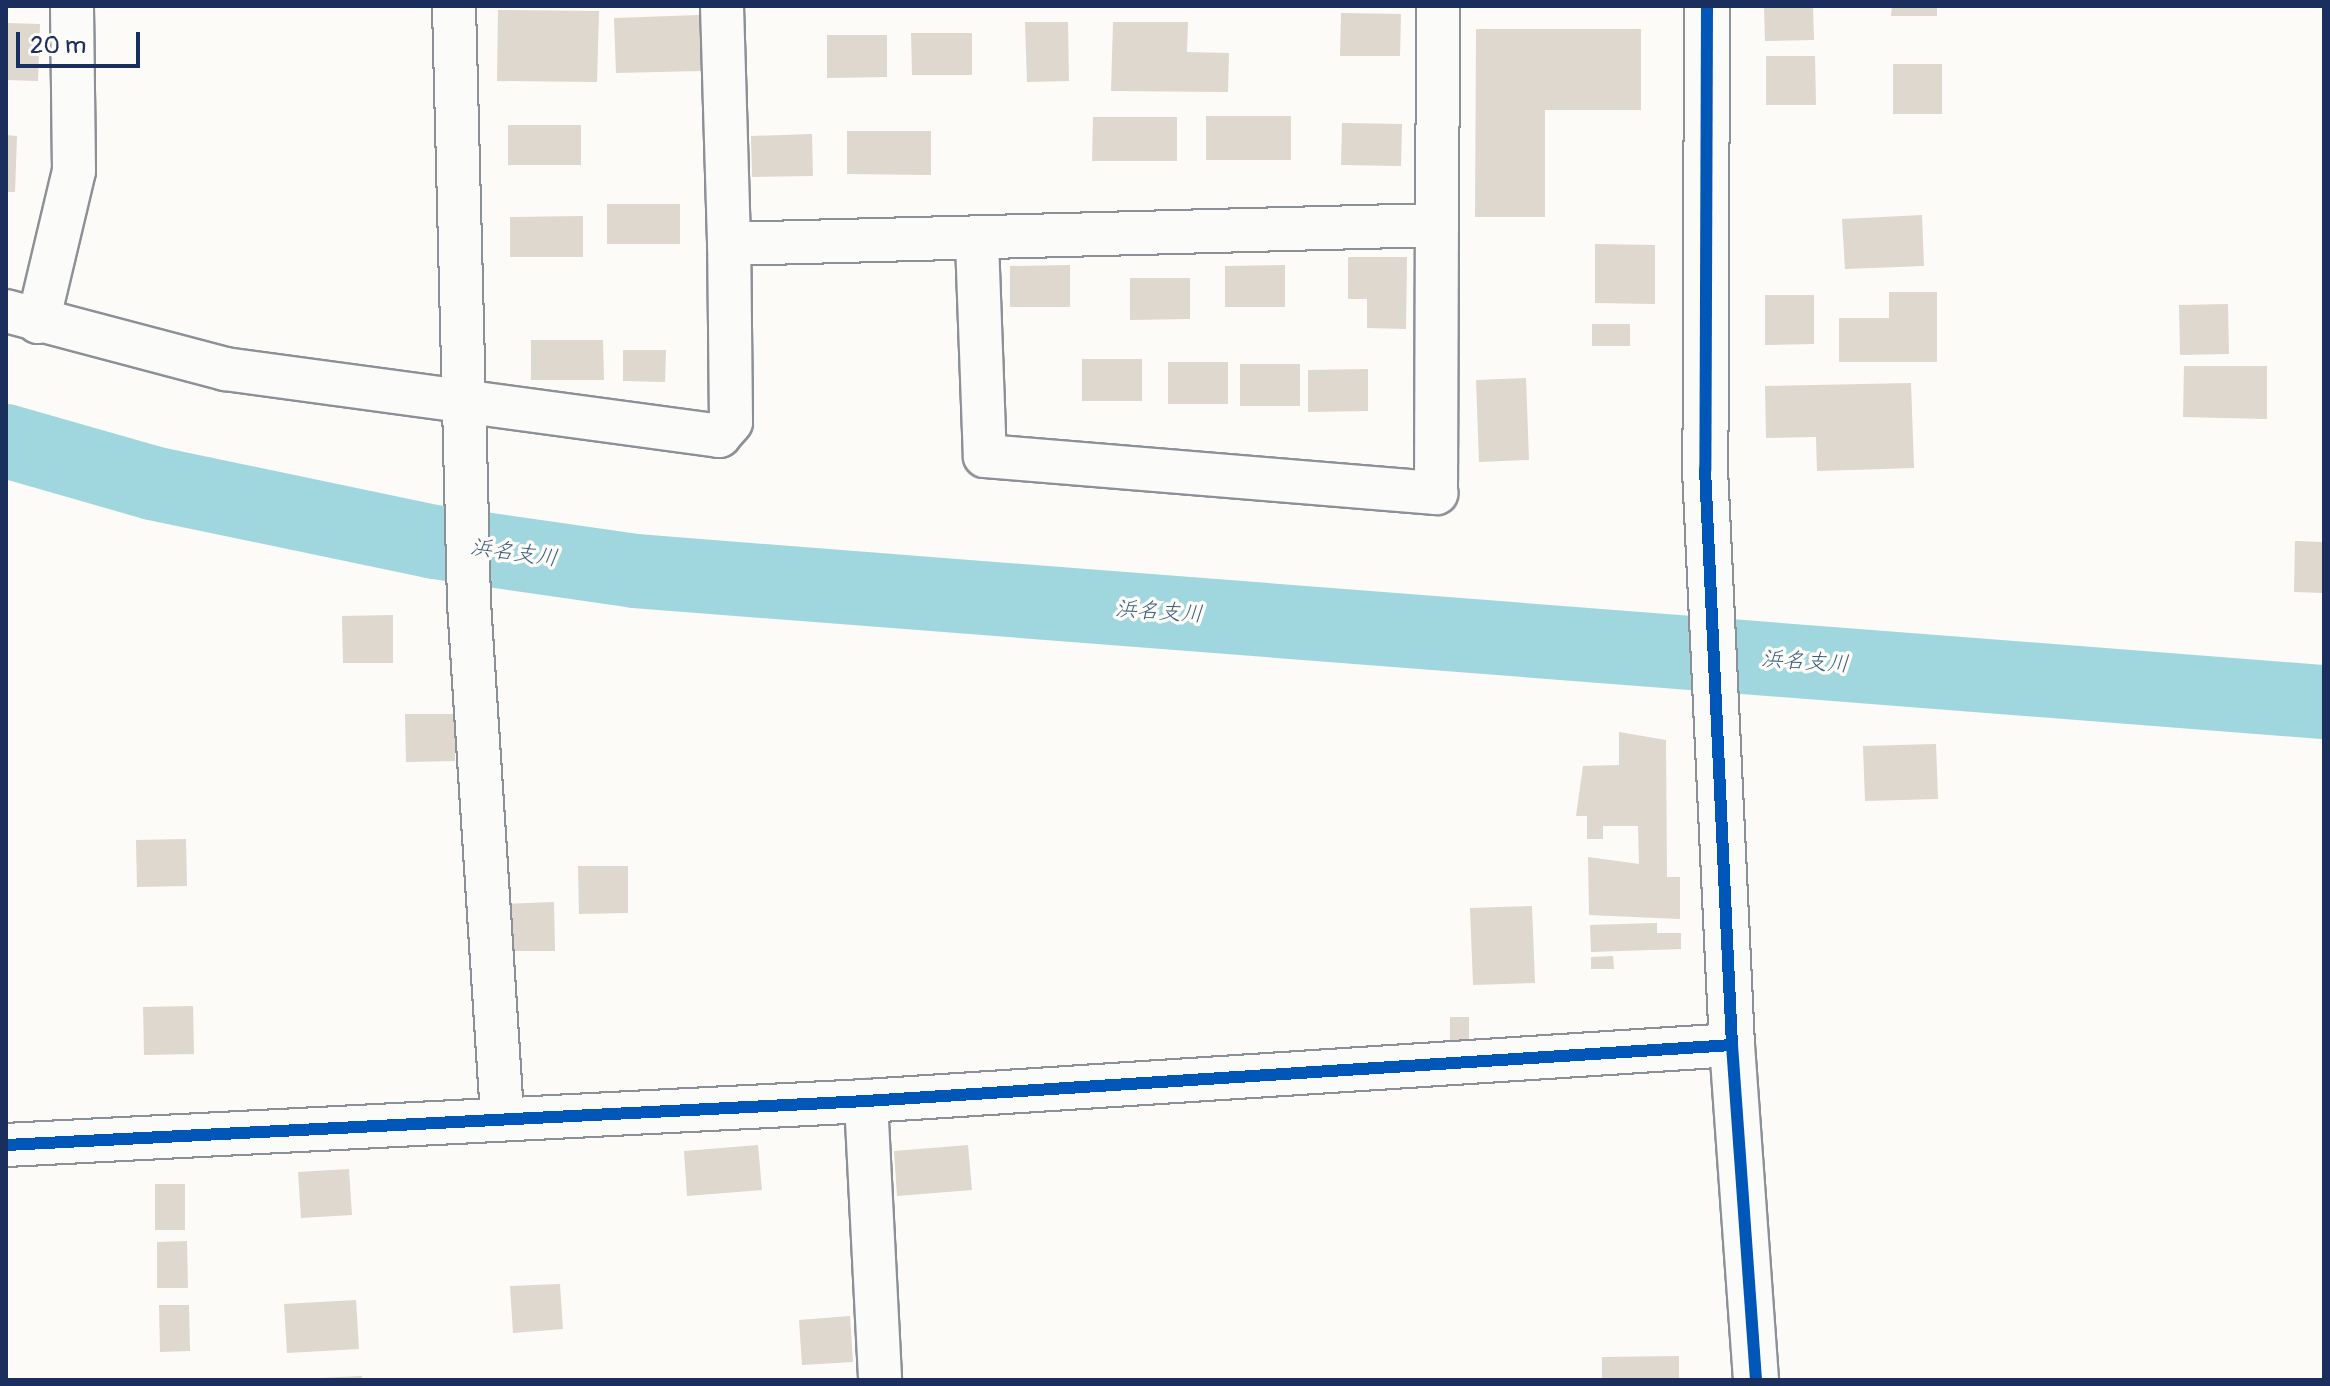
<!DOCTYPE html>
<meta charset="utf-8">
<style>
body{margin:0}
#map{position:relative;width:2330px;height:1386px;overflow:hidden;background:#fcfbf8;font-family:Pangolin,"Klee One",sans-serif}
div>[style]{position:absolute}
.river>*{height:74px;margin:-37px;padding:0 37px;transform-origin:37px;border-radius:37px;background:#a0d7df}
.building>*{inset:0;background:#ded8ce}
.roads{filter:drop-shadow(2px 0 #8c9097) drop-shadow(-2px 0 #8c9097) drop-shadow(0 2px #8c9097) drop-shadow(0 -2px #8c9097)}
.minor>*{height:42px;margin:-21px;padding:0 21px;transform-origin:21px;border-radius:21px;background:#fbfbf9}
.tertiary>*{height:44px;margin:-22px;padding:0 22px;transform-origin:22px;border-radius:22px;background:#fbfbf9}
.cycleway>*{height:12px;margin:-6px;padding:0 6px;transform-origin:6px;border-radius:6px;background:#0057b8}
span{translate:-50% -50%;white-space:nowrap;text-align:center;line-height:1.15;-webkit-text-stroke:7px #fdfcf7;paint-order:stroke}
.water-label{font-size:22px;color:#375d81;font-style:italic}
.frame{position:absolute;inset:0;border:8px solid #1b2f5e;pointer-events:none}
.scale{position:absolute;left:16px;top:32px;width:124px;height:36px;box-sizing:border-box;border:4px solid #1b2f5e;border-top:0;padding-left:10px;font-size:24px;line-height:28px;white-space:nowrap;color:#1b2f5e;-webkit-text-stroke:6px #fdfcf7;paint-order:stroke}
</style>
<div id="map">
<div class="river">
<i style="left:6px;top:441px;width:152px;rotate:16deg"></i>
<i style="left:152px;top:483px;width:288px;rotate:11.8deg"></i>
<i style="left:434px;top:542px;width:203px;rotate:8.2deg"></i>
<i style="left:635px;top:571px;width:1694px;rotate:4.44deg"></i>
</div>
<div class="building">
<i style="clip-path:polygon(1764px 6px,1813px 6px,1814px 40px,1765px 41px)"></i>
<i style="clip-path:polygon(1892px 6px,1937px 6px,1937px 16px,1891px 16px)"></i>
<i style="clip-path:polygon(498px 10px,599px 11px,597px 82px,497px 81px)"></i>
<i style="clip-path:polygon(1341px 13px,1401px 14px,1400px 56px,1340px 56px)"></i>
<i style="clip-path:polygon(699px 15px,701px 71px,616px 73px,614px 18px)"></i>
<i style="clip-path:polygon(1025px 22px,1068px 22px,1069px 81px,1027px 82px)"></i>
<i style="clip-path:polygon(1113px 22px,1188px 22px,1187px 52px,1229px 53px,1228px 92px,1111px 91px)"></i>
<i style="clip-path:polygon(6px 23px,40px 24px,38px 81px,6px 80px)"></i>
<i style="clip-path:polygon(1476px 29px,1641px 29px,1641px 110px,1545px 110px,1545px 217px,1475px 217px)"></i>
<i style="clip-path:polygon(911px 33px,972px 33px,972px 75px,912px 75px)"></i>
<i style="clip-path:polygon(827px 35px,887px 35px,887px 77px,827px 78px)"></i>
<i style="clip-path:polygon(1766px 56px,1815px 56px,1816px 105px,1766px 105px)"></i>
<i style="clip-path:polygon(1893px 64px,1942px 64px,1942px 114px,1893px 114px)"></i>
<i style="clip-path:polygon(1206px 116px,1291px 116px,1291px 160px,1206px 160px)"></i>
<i style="clip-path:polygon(1093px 117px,1177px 117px,1177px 161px,1092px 161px)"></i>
<i style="clip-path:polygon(1342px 123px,1402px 124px,1401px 166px,1341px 165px)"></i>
<i style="clip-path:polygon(508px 125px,581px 125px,581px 165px,508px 165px)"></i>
<i style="clip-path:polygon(847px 131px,931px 131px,931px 175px,847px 174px)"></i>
<i style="clip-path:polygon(812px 134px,813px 176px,752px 177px,751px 136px)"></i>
<i style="clip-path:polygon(6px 135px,17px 136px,15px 192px,6px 192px)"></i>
<i style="clip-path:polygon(607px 204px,680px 204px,680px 244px,607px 244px)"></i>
<i style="clip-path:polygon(1922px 215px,1924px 266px,1845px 269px,1842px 219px)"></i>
<i style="clip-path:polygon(583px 216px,583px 257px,510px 257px,510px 217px)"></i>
<i style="clip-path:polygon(1595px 244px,1655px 245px,1655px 304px,1595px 303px)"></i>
<i style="clip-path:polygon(1348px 257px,1407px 257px,1406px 329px,1367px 328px,1367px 299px,1348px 299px)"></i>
<i style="clip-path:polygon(1070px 265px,1070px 307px,1010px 307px,1010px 266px)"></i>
<i style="clip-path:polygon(1285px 265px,1285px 307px,1225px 307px,1225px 266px)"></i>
<i style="clip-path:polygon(1130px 278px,1190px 278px,1190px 319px,1130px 320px)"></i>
<i style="clip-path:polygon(1889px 292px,1937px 292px,1937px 362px,1839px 362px,1839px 318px,1889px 318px)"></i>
<i style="clip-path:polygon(1765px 295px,1814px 295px,1814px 344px,1765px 345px)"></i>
<i style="clip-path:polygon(2228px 304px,2229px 354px,2180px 355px,2179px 305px)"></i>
<i style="clip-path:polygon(1592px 324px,1630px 324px,1630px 346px,1592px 346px)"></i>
<i style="clip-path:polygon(531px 340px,603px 340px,604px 380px,531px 380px)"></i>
<i style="clip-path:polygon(623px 350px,666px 350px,665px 382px,623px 381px)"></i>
<i style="clip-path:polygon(1082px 359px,1142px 359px,1142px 401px,1082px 401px)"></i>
<i style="clip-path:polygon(1168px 362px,1228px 362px,1228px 404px,1168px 404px)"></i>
<i style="clip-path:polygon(1240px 364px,1300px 364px,1300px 406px,1240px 406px)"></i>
<i style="clip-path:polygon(2184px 366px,2267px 366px,2267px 419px,2183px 417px)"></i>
<i style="clip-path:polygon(1368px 369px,1368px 411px,1308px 412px,1308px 370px)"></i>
<i style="clip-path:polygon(1526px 378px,1529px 460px,1479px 462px,1476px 380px)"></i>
<i style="clip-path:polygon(1911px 383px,1914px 468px,1817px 471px,1816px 437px,1766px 438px,1765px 386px)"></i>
<i style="clip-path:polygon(2295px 541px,2324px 542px,2324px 593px,2294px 592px)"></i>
<i style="clip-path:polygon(393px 615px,393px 663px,343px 663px,342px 616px)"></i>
<i style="clip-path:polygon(405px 714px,455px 714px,455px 761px,406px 762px)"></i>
<i style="clip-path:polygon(1619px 732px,1666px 740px,1667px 877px,1680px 877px,1680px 919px,1589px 915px,1588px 857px,1639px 864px,1638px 826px,1603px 826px,1603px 839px,1587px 839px,1587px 816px,1576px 816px,1583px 766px,1619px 765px)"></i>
<i style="clip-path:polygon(1936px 744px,1938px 799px,1865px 801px,1863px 746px)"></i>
<i style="clip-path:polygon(186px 839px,187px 886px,137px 887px,136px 840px)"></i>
<i style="clip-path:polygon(578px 866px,628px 866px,628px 913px,579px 914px)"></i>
<i style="clip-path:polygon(554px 902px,555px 951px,505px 951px,504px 904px)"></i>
<i style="clip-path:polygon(1532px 906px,1535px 983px,1473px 985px,1470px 908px)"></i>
<i style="clip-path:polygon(1657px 923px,1657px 933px,1681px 933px,1681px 949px,1591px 952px,1590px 925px)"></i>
<i style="clip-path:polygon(1613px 956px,1614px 969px,1591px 969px,1591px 957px)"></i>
<i style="clip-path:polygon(193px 1006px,194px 1054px,144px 1055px,143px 1007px)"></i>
<i style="clip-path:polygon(1450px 1017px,1469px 1017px,1469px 1040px,1450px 1040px)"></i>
<i style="clip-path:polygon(758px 1145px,762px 1190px,687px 1196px,684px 1151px)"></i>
<i style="clip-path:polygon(968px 1145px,972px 1190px,897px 1196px,894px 1151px)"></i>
<i style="clip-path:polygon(349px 1169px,352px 1215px,301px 1218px,298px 1172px)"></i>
<i style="clip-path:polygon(155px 1184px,185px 1184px,185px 1230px,155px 1230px)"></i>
<i style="clip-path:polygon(187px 1241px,188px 1288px,157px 1288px,157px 1242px)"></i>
<i style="clip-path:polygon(560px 1284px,563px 1329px,513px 1333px,510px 1286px)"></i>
<i style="clip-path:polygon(356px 1300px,359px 1349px,287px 1353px,284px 1304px)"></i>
<i style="clip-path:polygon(159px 1305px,189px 1305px,190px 1351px,160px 1352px)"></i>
<i style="clip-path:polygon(850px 1316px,853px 1362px,802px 1365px,799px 1320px)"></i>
<i style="clip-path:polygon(1679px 1356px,1679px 1380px,1602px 1380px,1602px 1357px)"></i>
<i style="clip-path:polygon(362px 1376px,362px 1380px,320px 1380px,320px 1378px)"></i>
</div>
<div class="roads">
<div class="minor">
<i style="left:454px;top:6px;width:597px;rotate:88.56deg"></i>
<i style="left:469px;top:603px;width:513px;rotate:86.31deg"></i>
<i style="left:722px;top:6px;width:238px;rotate:88.3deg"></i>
<i style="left:729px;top:244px;width:708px;rotate:-1.54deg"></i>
<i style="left:1437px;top:225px;width:219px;rotate:-89.7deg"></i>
<i style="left:977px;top:242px;width:214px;rotate:87.9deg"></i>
<i style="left:985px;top:456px;width:453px;rotate:4.7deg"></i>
<i style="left:1436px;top:493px;width:268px;rotate:-89.8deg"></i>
<i style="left:6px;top:311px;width:227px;rotate:14.8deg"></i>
<i style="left:225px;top:369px;width:499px;rotate:7.7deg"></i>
<i style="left:719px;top:436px;width:18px;rotate:-49deg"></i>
<i style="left:731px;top:422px;width:178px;rotate:-90.6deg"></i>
<i style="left:38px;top:322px;width:155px;rotate:-76.6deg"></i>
<i style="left:74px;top:171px;width:165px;rotate:-90.7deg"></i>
<i style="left:866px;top:1101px;width:279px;rotate:87.1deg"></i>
<i style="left:6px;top:1145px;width:861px;rotate:-2.93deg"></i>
<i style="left:866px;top:1101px;width:868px;rotate:-3.7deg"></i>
</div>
<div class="tertiary">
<i style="left:1707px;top:6px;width:463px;rotate:90.2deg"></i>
<i style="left:1705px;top:469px;width:577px;rotate:87.32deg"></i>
<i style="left:1732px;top:1045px;width:336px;rotate:85.9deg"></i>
</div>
</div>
<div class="cycleway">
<i style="left:1707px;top:6px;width:463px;rotate:90.2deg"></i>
<i style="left:1705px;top:469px;width:577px;rotate:87.32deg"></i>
<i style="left:1732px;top:1045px;width:336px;rotate:85.9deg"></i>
<i style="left:6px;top:1145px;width:861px;rotate:-2.93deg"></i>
<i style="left:866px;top:1101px;width:868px;rotate:-3.7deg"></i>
</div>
<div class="water-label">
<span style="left:514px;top:553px;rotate:8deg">浜名支川</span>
<span style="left:1159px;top:612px;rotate:4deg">浜名支川</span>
<span style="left:1805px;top:662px;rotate:4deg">浜名支川</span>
</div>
<div class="frame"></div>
<div class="scale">20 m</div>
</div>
